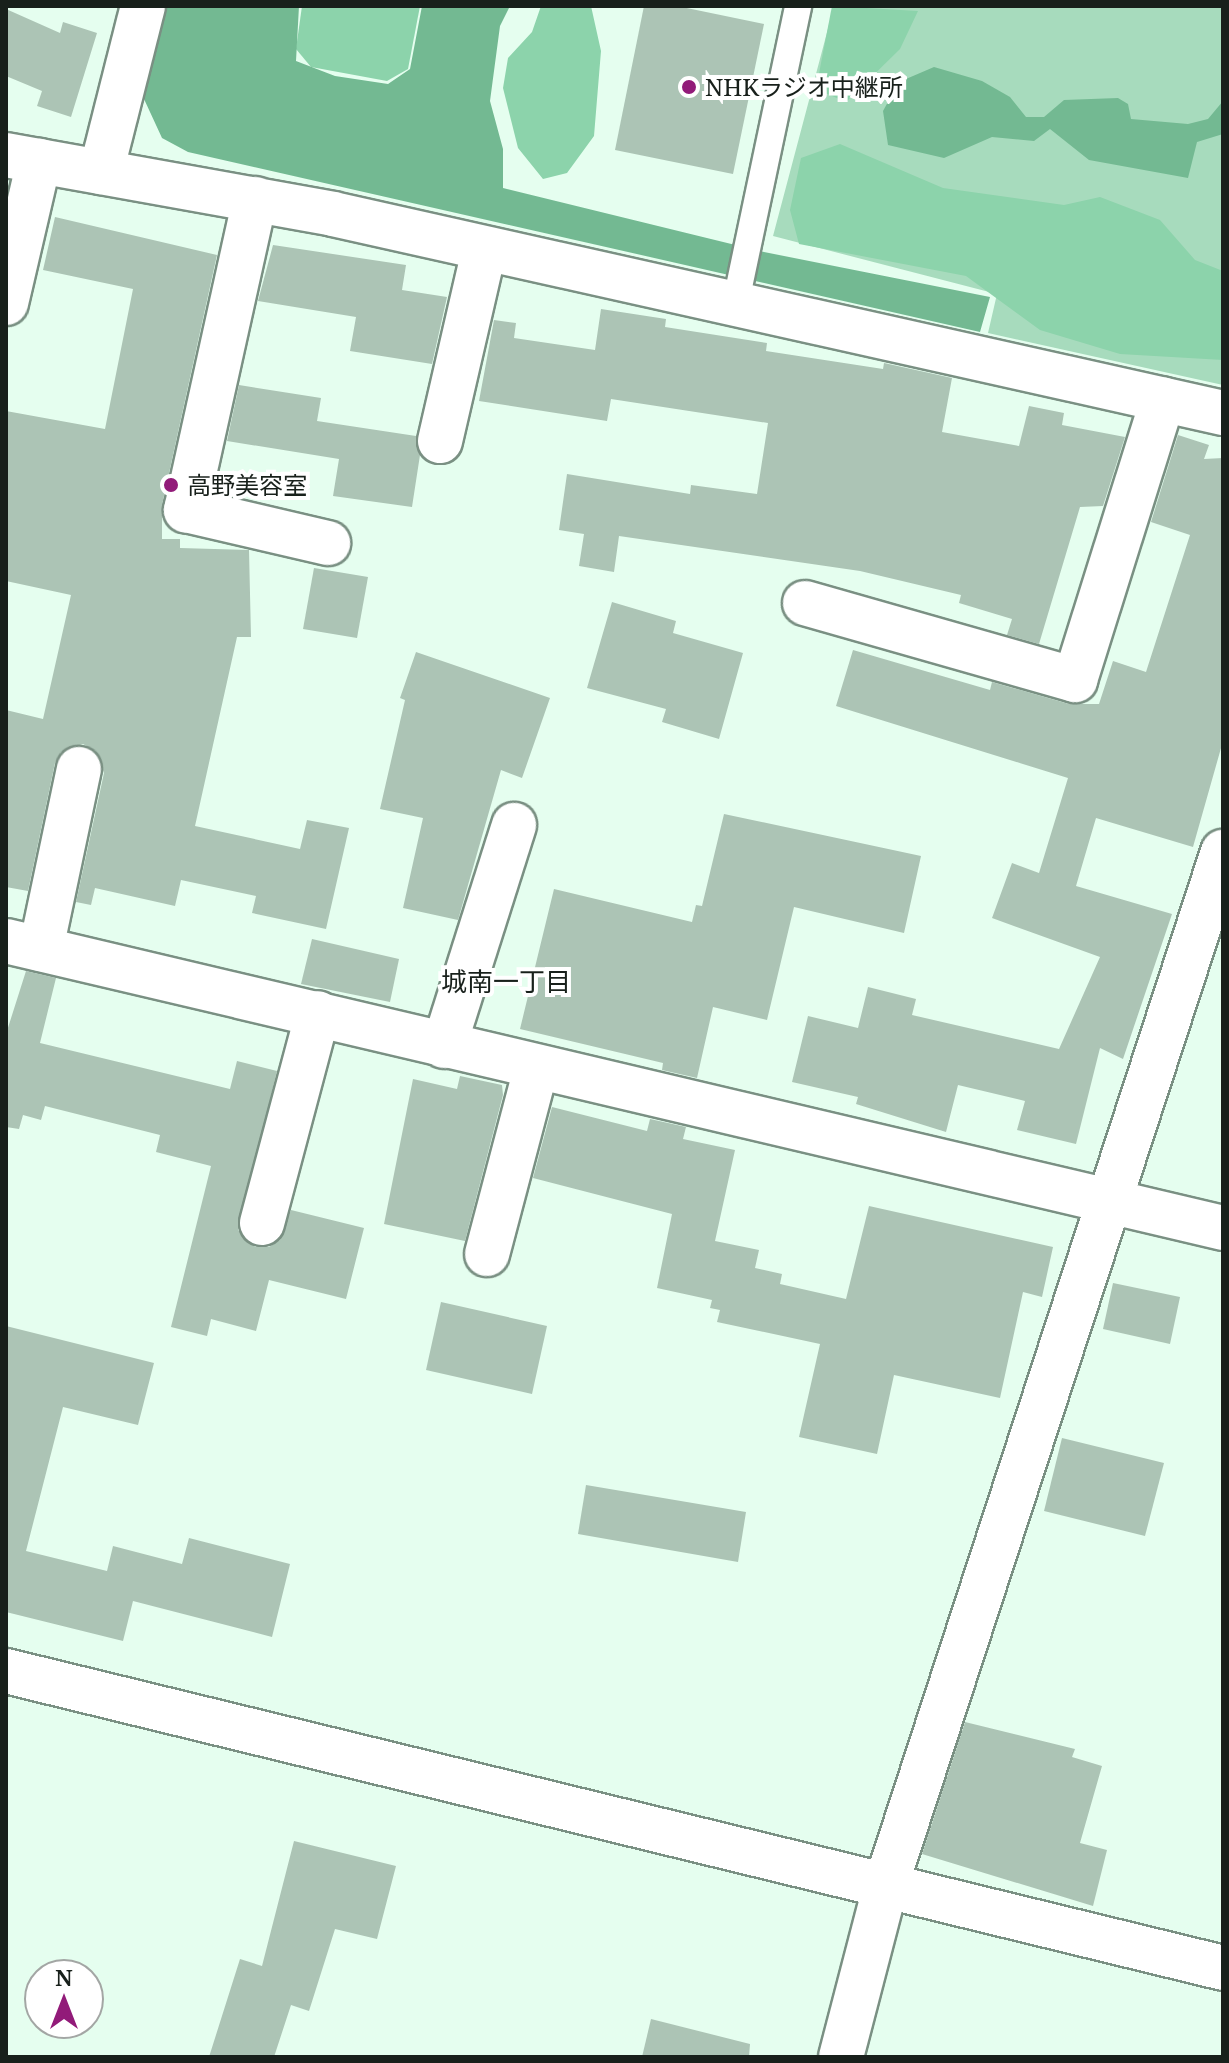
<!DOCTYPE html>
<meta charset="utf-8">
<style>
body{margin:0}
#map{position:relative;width:1229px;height:2063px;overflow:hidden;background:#e5feef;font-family:"Noto Serif","Noto Sans JP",serif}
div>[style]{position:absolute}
.green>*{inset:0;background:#a7dbbd}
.forest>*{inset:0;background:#8cd3ab}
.water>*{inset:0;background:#73b992}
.building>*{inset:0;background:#acc4b5}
.roads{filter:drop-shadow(2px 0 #7a9083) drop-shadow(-2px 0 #7a9083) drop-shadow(0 2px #7a9083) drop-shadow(0 -2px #7a9083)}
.service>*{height:26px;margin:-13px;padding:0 13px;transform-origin:13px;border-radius:13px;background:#fff}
.minor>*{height:44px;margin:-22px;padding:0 22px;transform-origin:22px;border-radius:22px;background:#fff}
.dots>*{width:22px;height:22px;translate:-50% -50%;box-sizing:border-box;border:4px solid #fff;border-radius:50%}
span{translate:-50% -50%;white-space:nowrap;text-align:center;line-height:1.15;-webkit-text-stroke:8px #fff;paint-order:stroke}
.poi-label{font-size:24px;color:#18201b}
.left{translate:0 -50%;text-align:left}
.neighbourhood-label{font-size:26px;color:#18201b}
.frame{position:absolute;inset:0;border:8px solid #18201b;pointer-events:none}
.north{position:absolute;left:24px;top:1959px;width:80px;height:80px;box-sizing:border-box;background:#fff;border:2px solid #a3a6a4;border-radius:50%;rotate:0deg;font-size:22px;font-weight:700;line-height:32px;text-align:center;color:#18201b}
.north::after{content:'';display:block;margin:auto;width:28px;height:36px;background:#921b79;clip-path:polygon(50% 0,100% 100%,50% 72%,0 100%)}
</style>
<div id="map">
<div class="green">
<i style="clip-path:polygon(834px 6px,1223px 6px,1223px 385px,988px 333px,997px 294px,773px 236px)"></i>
</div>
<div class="forest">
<i style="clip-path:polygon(302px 6px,420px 6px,408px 69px,387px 81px,311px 67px,296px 49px)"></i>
<i style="clip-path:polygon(541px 6px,591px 6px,601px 51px,594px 136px,567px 173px,543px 179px,518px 148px,503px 88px,508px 58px,532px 32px)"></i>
<i style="clip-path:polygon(832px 6px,918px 11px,900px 49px,846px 102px,816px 89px)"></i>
<i style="clip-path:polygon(840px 144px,943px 188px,1064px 205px,1100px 197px,1160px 220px,1195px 260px,1223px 271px,1223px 360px,1120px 354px,1040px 330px,966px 276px,799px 244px,790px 210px,801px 158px)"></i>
</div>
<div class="water">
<i style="clip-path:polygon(164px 6px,299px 6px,296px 61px,335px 76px,388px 84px,410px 69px,422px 6px,510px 6px,500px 26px,490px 101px,503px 149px,503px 188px,764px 252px,990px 297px,980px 332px,188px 152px,162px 138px,144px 99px)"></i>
<i style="clip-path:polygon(934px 67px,982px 81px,1010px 97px,1026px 117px,1044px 117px,1064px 100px,1118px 98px,1128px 104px,1131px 119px,1188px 124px,1208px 119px,1223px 101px,1223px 134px,1197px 142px,1188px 178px,1089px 160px,1050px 129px,1034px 141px,992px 137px,944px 158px,888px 145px,883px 111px,899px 82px)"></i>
</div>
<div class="building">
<i style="clip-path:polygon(644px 6px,677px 6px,764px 24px,733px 174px,615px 150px)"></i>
<i style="clip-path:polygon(6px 9px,60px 33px,63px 22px,97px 33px,71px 117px,37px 106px,42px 91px,6px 76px)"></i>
<i style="clip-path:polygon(55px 217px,217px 255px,162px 505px,162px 539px,180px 539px,180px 548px,249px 550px,251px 637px,237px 637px,195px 826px,300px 849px,307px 820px,349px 828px,326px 929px,252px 913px,256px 896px,181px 880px,175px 906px,95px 888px,91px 905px,76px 902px,104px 773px,96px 751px,83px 744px,61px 752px,55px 763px,28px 891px,6px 887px,6px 710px,43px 719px,71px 595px,6px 581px,6px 411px,105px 429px,133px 289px,43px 270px)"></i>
<i style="clip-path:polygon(273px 245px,406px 265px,402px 290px,447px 297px,432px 364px,350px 351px,356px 317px,258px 301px)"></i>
<i style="clip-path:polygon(601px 309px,666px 319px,665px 327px,767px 343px,766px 351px,883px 369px,884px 363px,952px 378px,942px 432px,1019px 446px,1029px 406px,1064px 413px,1062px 425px,1125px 437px,1103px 506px,1080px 507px,1039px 644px,1007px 635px,1012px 619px,959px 603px,961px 595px,860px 571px,619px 536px,614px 572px,579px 566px,584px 534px,559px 530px,567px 474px,690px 494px,691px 485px,757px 494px,768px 423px,611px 399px,607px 421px,479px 401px,494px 320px,516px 323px,514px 338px,595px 350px)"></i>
<i style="clip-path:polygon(239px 385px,321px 398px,317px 421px,416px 436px,420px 455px,412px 507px,333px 496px,339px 459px,227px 441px)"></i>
<i style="clip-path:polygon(1178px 435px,1209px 445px,1204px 459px,1223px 458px,1223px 741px,1193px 847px,1096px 818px,1076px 886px,1172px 914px,1123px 1059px,1100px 1048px,1076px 1144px,1017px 1130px,1025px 1101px,958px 1085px,946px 1132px,856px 1104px,858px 1097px,792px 1082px,808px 1016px,858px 1028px,868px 987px,916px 999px,912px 1015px,1059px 1049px,1100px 957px,992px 918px,1012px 863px,1039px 873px,1068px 778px,836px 706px,853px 650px,990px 690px,992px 682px,1069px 704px,1099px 704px,1113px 661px,1146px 672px,1190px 535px,1151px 522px)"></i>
<i style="clip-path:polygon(314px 568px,368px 577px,357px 638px,303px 629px)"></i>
<i style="clip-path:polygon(612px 602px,676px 621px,673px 633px,743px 653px,719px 739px,662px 722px,666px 709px,587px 688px)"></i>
<i style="clip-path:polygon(416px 652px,550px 698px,522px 778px,501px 770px,458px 920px,403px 908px,423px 818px,380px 809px,405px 700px,400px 698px)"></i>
<i style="clip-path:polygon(724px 814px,921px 856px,904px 933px,794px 907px,767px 1020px,713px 1007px,697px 1078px,662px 1070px,663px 1063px,520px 1029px,554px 889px,692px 922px,696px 905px,702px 906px)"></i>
<i style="clip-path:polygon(312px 939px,399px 959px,390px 1002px,301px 984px)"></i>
<i style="clip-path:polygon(26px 971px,56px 978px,40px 1043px,230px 1089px,237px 1061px,277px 1071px,238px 1230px,255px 1247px,269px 1247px,280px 1240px,291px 1210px,364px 1228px,346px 1299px,269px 1280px,256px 1331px,211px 1319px,207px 1336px,171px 1327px,211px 1166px,156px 1152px,160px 1135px,45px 1106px,41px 1120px,23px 1115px,19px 1129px,6px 1127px,6px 1034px)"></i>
<i style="clip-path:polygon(460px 1076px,502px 1085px,503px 1095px,465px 1241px,384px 1224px,413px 1079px,457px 1089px)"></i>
<i style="clip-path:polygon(552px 1107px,647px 1131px,650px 1119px,686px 1127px,683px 1139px,735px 1150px,715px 1241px,759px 1250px,755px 1268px,782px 1274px,780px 1284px,846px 1299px,869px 1206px,1053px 1247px,1042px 1297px,1023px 1292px,1000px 1398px,894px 1375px,877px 1454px,799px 1437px,820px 1344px,717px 1322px,720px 1310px,710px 1308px,712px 1300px,657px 1288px,672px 1214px,533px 1178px)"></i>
<i style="clip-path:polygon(1113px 1283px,1180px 1297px,1170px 1344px,1103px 1329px)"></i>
<i style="clip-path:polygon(441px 1302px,547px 1326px,532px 1394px,426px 1370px)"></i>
<i style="clip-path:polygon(6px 1326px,154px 1363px,138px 1425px,63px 1407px,26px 1551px,107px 1571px,113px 1546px,182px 1564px,189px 1538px,290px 1564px,272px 1637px,133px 1601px,123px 1641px,6px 1612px)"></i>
<i style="clip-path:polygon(1062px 1438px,1164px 1463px,1145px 1536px,1044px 1511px)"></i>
<i style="clip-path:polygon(586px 1485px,746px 1512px,738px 1562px,578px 1534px)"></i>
<i style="clip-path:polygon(965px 1722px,1075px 1749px,1072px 1757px,1102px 1766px,1080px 1843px,1107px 1850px,1093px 1906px,922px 1854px)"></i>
<i style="clip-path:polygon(294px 1841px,396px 1866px,377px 1939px,335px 1929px,309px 2011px,291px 2005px,274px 2057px,209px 2057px,240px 1959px,262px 1966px)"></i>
<i style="clip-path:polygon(651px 2019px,750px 2044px,749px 2057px,642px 2057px)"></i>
</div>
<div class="roads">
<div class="service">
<i style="left:735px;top:306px;width:307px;rotate:-78.1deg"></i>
</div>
<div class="minor">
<i style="left:6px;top:155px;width:332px;rotate:10.2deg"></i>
<i style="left:333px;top:214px;width:912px;rotate:12.6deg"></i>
<i style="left:101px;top:172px;width:171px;rotate:-75.8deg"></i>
<i style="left:255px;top:199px;width:319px;rotate:102.5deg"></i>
<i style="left:186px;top:510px;width:146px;rotate:13.1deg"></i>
<i style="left:6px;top:303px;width:146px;rotate:-76.9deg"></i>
<i style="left:440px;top:441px;width:195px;rotate:-77deg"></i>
<i style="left:805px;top:603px;width:281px;rotate:15.9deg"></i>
<i style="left:1075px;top:680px;width:294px;rotate:-72.6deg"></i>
<i style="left:6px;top:941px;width:1250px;rotate:13.27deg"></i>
<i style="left:41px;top:949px;width:184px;rotate:-78.1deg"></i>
<i style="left:444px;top:1046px;width:232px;rotate:-72.4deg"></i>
<i style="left:262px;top:1223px;width:217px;rotate:-75.1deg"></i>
<i style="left:487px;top:1254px;width:191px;rotate:-75.2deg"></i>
<i style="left:6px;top:1671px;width:1253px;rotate:13.71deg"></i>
<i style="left:841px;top:2057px;width:175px;rotate:-75.4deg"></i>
<i style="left:885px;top:1888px;width:1090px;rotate:-71.93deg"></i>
</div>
</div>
<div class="dots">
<i style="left:689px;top:87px;background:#921b79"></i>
<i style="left:171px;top:485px;background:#921b79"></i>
</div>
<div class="poi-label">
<span class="left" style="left:705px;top:87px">NHKラジオ中継所</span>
<span class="left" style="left:187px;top:485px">高野美容室</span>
</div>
<div class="neighbourhood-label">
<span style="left:506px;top:982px">城南一丁目</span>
</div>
<div class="frame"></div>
<div class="north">N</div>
</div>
